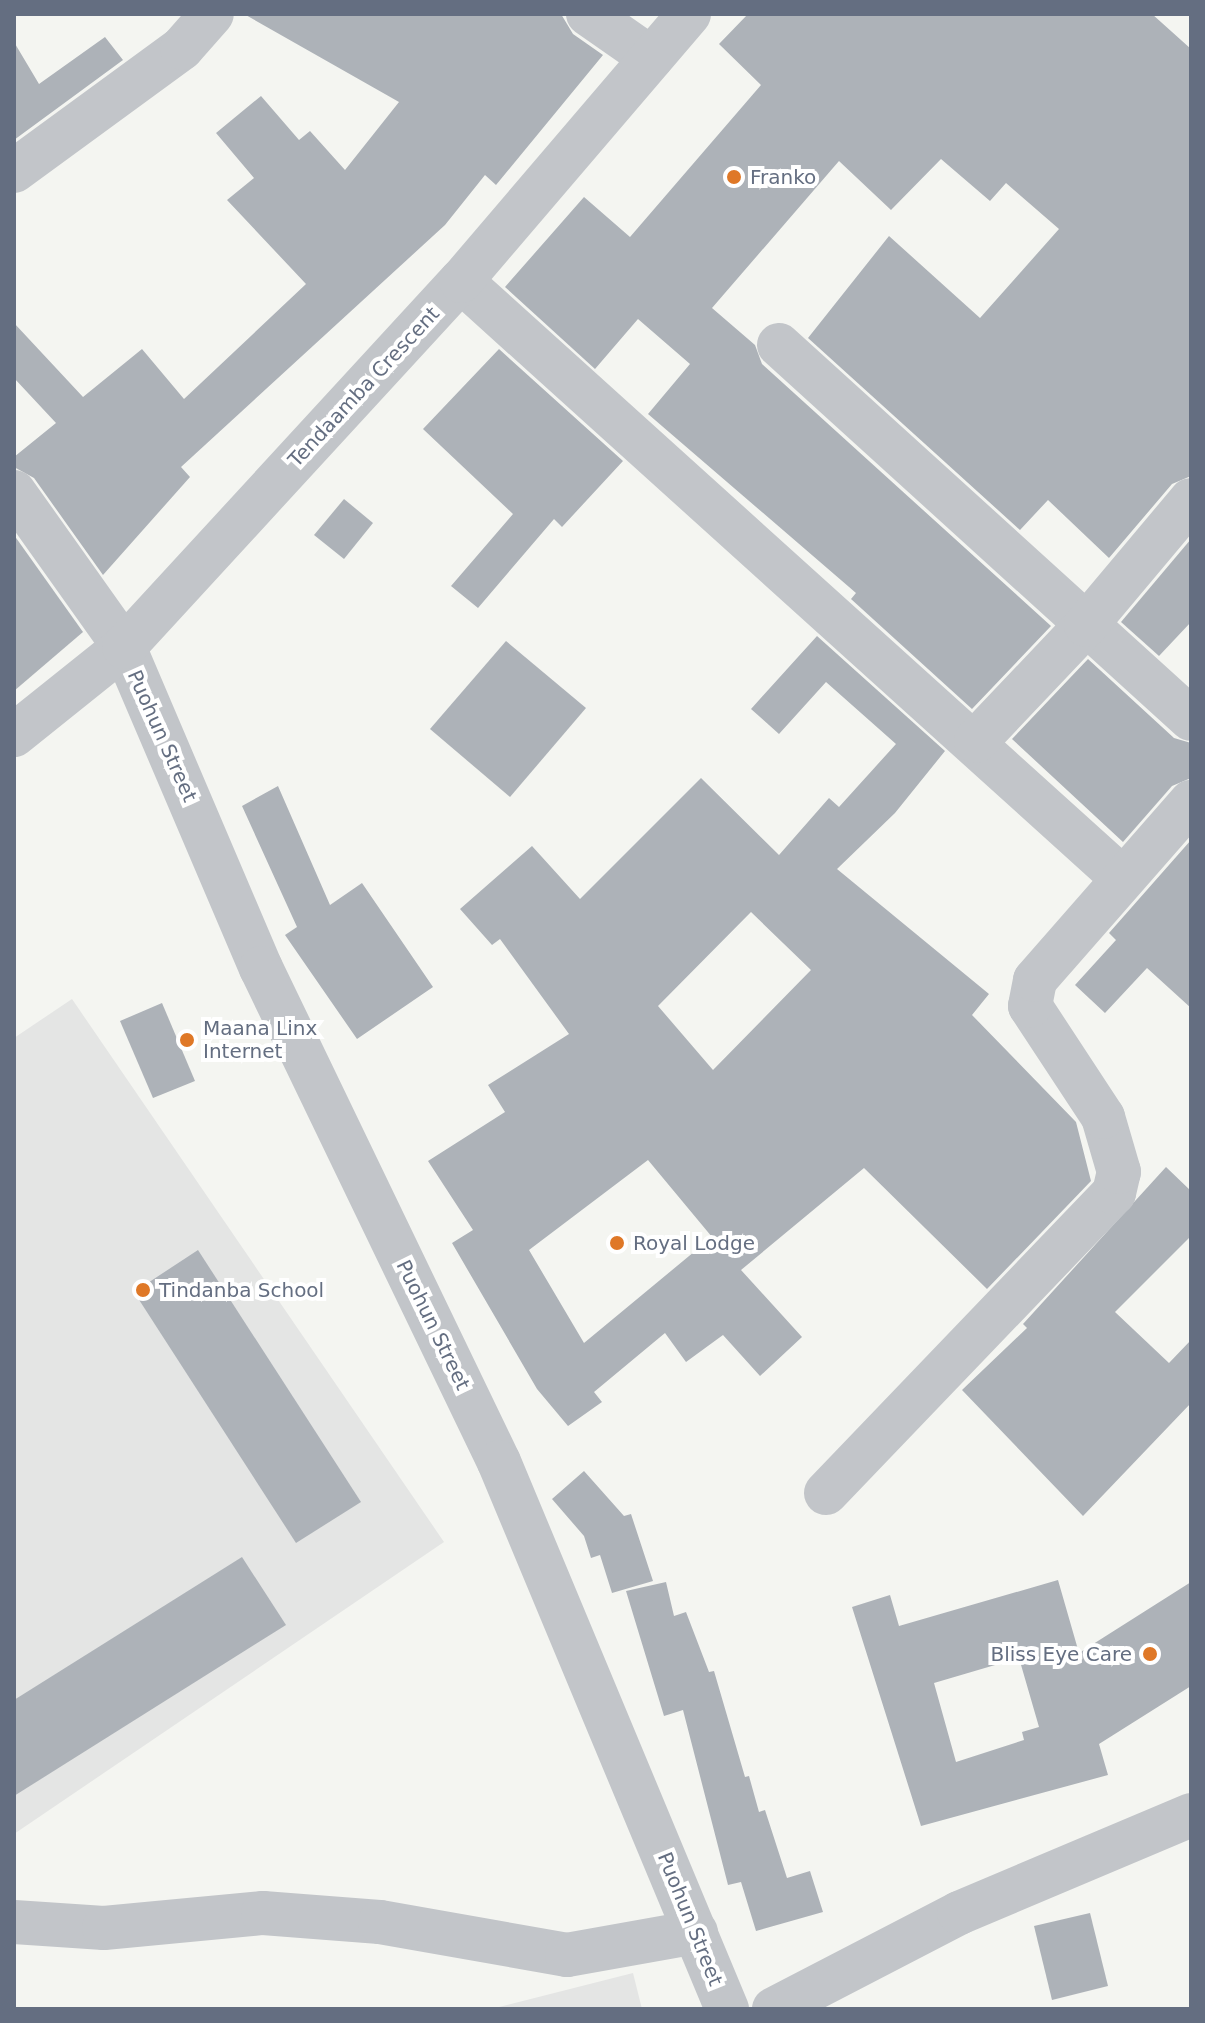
<!DOCTYPE html>
<style>
body{margin:0}
#map{position:relative;width:1205px;height:2023px;overflow:hidden;background:#f4f5f1;font-family:"DejaVu Sans",sans-serif}
div>[style]{position:absolute}
.built>*{inset:0;background:#e4e5e4}
.building>*{inset:0;background:#adb2b8}
.minor>*{height:44px;margin:-22px;padding:0 22px;transform-origin:22px;border-radius:22px;background:#c2c5c9}
.dots>*{width:22px;height:22px;translate:-50% -50%;box-sizing:border-box;border:4px solid #fff;border-radius:50%}
span{translate:-50% -50%;white-space:nowrap;text-align:center;line-height:1.15;-webkit-text-stroke:8px #fff;paint-order:stroke}
.poi-label{font-size:20px;color:#646e81}
.left{translate:0 -50%;text-align:left}
.right{translate:-100% -50%;text-align:right}
.street-label{font-size:20px;color:#646e81}
.frame{position:absolute;inset:0;border:16px solid #646e81;pointer-events:none}
</style>
<div id="map">
<div class="built">
<i style="clip-path:polygon(72px 999px,444px 1542px,14px 1834px,14px 1038px)"></i>
<i style="clip-path:polygon(633px 1973px,642px 2009px,491px 2009px)"></i>
</div>
<div class="building">
<i style="clip-path:polygon(244px 14px,561px 14px,573px 34px,603px 55px,496px 185px,485px 175px,445px 225px,181px 467px,190px 477px,103px 575px,34px 478px,14px 467px,14px 457px,56px 423px,14px 378px,14px 323px,83px 397px,142px 349px,184px 399px,306px 284px,227px 200px,254px 178px,216px 133px,261px 96px,299px 140px,310px 131px,345px 170px,399px 102px)"></i>
<i style="clip-path:polygon(748px 14px,1152px 14px,1191px 49px,1191px 476px,1172px 484px,1109px 558px,1048px 500px,1020px 530px,808px 338px,889px 236px,980px 318px,1059px 229px,1006px 183px,990px 201px,941px 159px,891px 210px,839px 161px,712px 308px,755px 345px,762px 364px,1051px 626px,972px 709px,851px 599px,856px 593px,648px 414px,690px 364px,638px 319px,595px 369px,505px 287px,584px 197px,630px 237px,761px 85px,719px 44px)"></i>
<i style="clip-path:polygon(105px 37px,123px 60px,14px 140px,14px 42px,39px 84px)"></i>
<i style="clip-path:polygon(499px 349px,623px 461px,562px 527px,554px 519px,478px 608px,451px 586px,513px 514px,423px 429px)"></i>
<i style="clip-path:polygon(344px 499px,373px 523px,344px 559px,314px 535px)"></i>
<i style="clip-path:polygon(14px 535px,83px 632px,14px 691px)"></i>
<i style="clip-path:polygon(1191px 539px,1191px 622px,1159px 656px,1121px 622px)"></i>
<i style="clip-path:polygon(evenodd,817px 636px,945px 751px,895px 813px,837px 869px,989px 994px,972px 1015px,1076px 1122px,1091px 1181px,987px 1289px,864px 1168px,741px 1270px,802px 1337px,760px 1376px,723px 1335px,686px 1362px,665px 1333px,594px 1392px,602px 1402px,568px 1426px,537px 1389px,452px 1243px,473px 1230px,428px 1161px,505px 1112px,488px 1085px,569px 1034px,500px 939px,492px 945px,460px 909px,532px 846px,580px 899px,701px 778px,779px 855px,829px 798px,839px 807px,896px 744px,826px 682px,779px 734px,751px 709px,817px 636px,751px 912px,811px 970px,713px 1070px,658px 1006px,751px 912px,817px 636px,648px 1160px,712px 1237px,584px 1343px,529px 1250px,648px 1160px)"></i>
<i style="clip-path:polygon(506px 641px,586px 708px,510px 797px,430px 729px)"></i>
<i style="clip-path:polygon(1088px 659px,1174px 738px,1191px 743px,1191px 778px,1172px 786px,1123px 842px,1012px 739px)"></i>
<i style="clip-path:polygon(278px 786px,330px 905px,362px 883px,433px 987px,357px 1039px,285px 935px,297px 927px,242px 806px)"></i>
<i style="clip-path:polygon(1191px 840px,1191px 1008px,1147px 968px,1105px 1013px,1075px 985px,1116px 940px,1109px 933px)"></i>
<i style="clip-path:polygon(162px 1003px,195px 1081px,153px 1098px,120px 1021px)"></i>
<i style="clip-path:polygon(1166px 1167px,1191px 1191px,1191px 1236px,1115px 1312px,1169px 1363px,1191px 1340px,1191px 1403px,1083px 1516px,962px 1390px,1027px 1328px,1023px 1324px)"></i>
<i style="clip-path:polygon(198px 1250px,361px 1502px,296px 1543px,134px 1292px)"></i>
<i style="clip-path:polygon(584px 1471px,624px 1516px,631px 1514px,653px 1581px,612px 1593px,600px 1555px,591px 1558px,584px 1536px,552px 1499px)"></i>
<i style="clip-path:polygon(242px 1557px,286px 1625px,14px 1796px,14px 1700px)"></i>
<i style="clip-path:polygon(evenodd,1058px 1580px,1079px 1653px,1191px 1582px,1191px 1686px,1099px 1744px,1108px 1775px,921px 1826px,852px 1607px,890px 1595px,899px 1626px,1058px 1580px,1019px 1658px,1039px 1727px,1022px 1732px,1024px 1740px,956px 1762px,934px 1683px,1019px 1658px)"></i>
<i style="clip-path:polygon(666px 1582px,674px 1616px,686px 1612px,709px 1672px,714px 1671px,745px 1777px,749px 1776px,759px 1812px,765px 1810px,787px 1878px,810px 1871px,823px 1912px,756px 1931px,741px 1882px,728px 1885px,683px 1710px,664px 1716px,626px 1591px)"></i>
<i style="clip-path:polygon(1090px 1913px,1108px 1986px,1052px 2000px,1034px 1926px)"></i>
</div>
<div class="minor">
<i style="left:588px;top:14px;width:77px;rotate:34.9deg"></i>
<i style="left:14px;top:171px;width:208px;rotate:-36.2deg"></i>
<i style="left:182px;top:48px;width:45px;rotate:-48.6deg"></i>
<i style="left:461px;top:281px;width:888px;rotate:42.08deg"></i>
<i style="left:779px;top:345px;width:556px;rotate:42.23deg"></i>
<i style="left:14px;top:492px;width:190px;rotate:54.6deg"></i>
<i style="left:124px;top:647px;width:349px;rotate:66.9deg"></i>
<i style="left:261px;top:968px;width:548px;rotate:64.28deg"></i>
<i style="left:499px;top:1462px;width:593px;rotate:67.37deg"></i>
<i style="left:14px;top:735px;width:141px;rotate:-38.7deg"></i>
<i style="left:124px;top:647px;width:498px;rotate:-47.4deg"></i>
<i style="left:461px;top:281px;width:351px;rotate:-49.5deg"></i>
<i style="left:976px;top:741px;width:160px;rotate:-46.5deg"></i>
<i style="left:1086px;top:625px;width:163px;rotate:-50deg"></i>
<i style="left:826px;top:1493px;width:416px;rotate:-46.2deg"></i>
<i style="left:1114px;top:1193px;width:22px;rotate:-77deg"></i>
<i style="left:1119px;top:1172px;width:57px;rotate:-106.2deg"></i>
<i style="left:1103px;top:1117px;width:133px;rotate:-123.3deg"></i>
<i style="left:1030px;top:1006px;width:26px;rotate:-79deg"></i>
<i style="left:1035px;top:980px;width:237px;rotate:-48.8deg"></i>
<i style="left:14px;top:1922px;width:90px;rotate:3.8deg"></i>
<i style="left:104px;top:1928px;width:160px;rotate:-5.4deg"></i>
<i style="left:263px;top:1913px;width:117px;rotate:4.4deg"></i>
<i style="left:380px;top:1922px;width:190px;rotate:10deg"></i>
<i style="left:567px;top:1955px;width:131px;rotate:-10.1deg"></i>
<i style="left:774px;top:2009px;width:208px;rotate:-27.4deg"></i>
<i style="left:959px;top:1913px;width:252px;rotate:-22.9deg"></i>
</div>
<div class="dots">
<i style="left:734px;top:177px;background:#df7827"></i>
<i style="left:187px;top:1040px;background:#df7827"></i>
<i style="left:617px;top:1243px;background:#df7827"></i>
<i style="left:143px;top:1290px;background:#df7827"></i>
<i style="left:1150px;top:1654px;background:#df7827"></i>
</div>
<div class="poi-label">
<span class="left" style="left:750px;top:177px">Franko</span>
<span class="left" style="left:203px;top:1040px">Maana Linx<br>Internet</span>
<span class="left" style="left:633px;top:1243px">Royal Lodge</span>
<span class="left" style="left:159px;top:1290px">Tindanba School</span>
<span class="right" style="left:1132px;top:1654px">Bliss Eye Care</span>
</div>
<div class="street-label">
<span style="left:364px;top:387px;rotate:-47deg">Tendaamba Crescent</span>
<span style="left:162px;top:736px;rotate:66deg">Puohun Street</span>
<span style="left:433px;top:1325px;rotate:64deg">Puohun Street</span>
<span style="left:690px;top:1919px;rotate:68deg">Puohun Street</span>
</div>
<div class="frame"></div>
</div>
